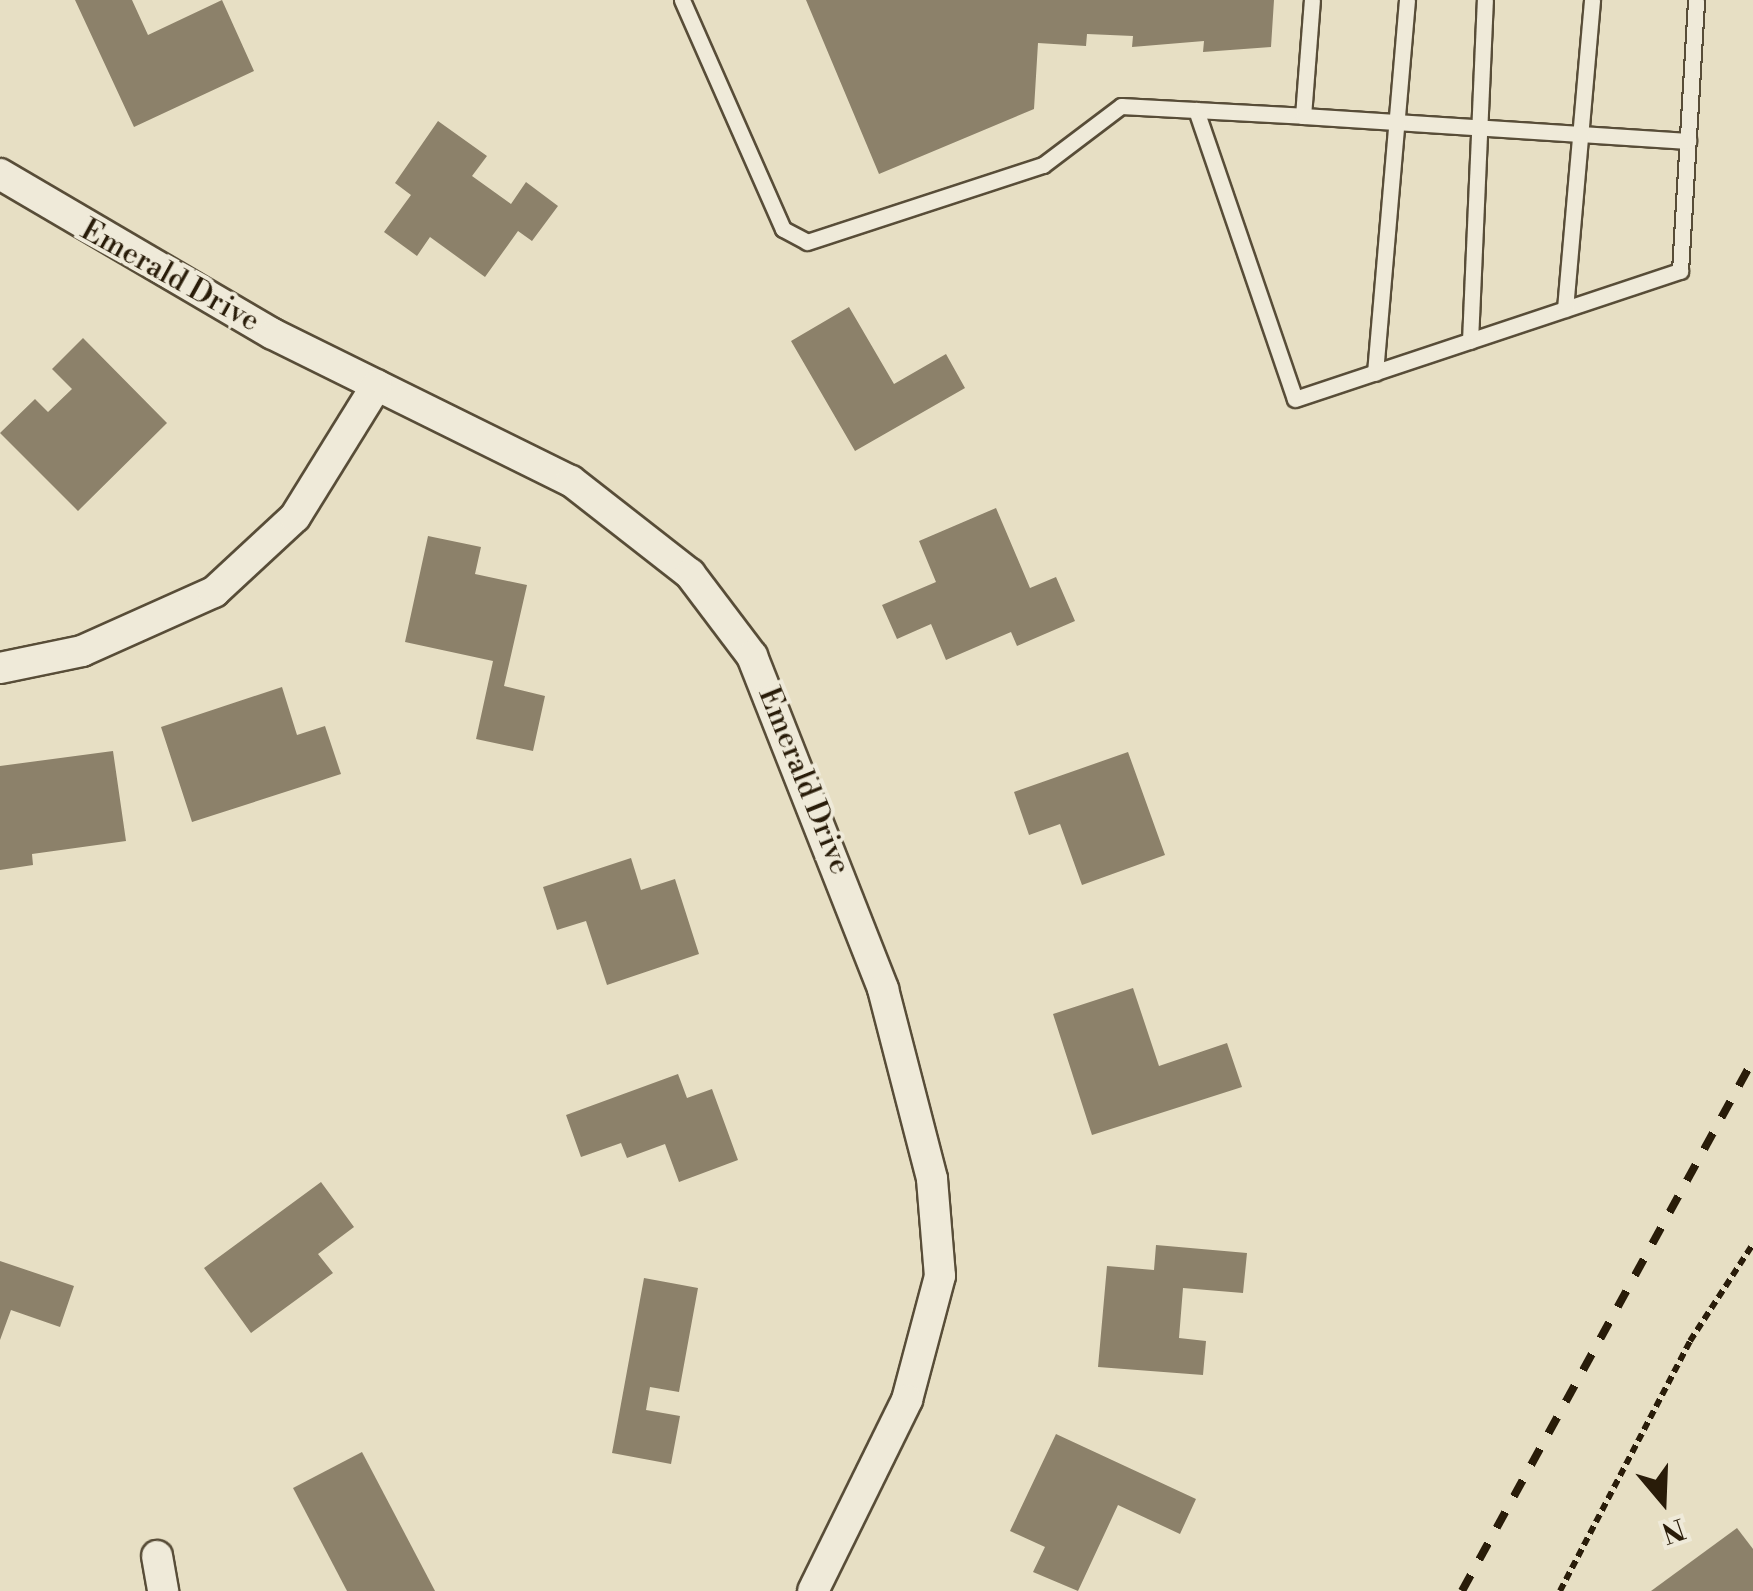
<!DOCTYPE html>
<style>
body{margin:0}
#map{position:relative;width:1753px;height:1591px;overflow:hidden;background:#e7dfc4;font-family:"Libre Bodoni",serif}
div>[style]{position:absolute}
.building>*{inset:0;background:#8c816a}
.path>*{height:6px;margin-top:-3px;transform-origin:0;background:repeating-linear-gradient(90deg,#291c09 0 8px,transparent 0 13px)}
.roads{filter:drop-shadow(2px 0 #584d38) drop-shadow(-2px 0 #584d38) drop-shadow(0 2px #584d38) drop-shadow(0 -2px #584d38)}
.lane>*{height:15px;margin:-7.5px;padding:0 7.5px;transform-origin:7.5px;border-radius:7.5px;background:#efead9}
.street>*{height:30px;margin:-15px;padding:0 15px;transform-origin:15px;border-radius:15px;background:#efead9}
.rail>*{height:8px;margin-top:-4px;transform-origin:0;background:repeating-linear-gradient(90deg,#291c09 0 18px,transparent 0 36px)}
span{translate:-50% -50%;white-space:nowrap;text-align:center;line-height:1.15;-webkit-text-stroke:8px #efead9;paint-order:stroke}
.street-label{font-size:30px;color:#291c09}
.north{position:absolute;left:1613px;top:1451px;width:100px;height:100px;-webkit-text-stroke:8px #efead9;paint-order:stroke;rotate:161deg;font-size:28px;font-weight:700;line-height:40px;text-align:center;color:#291c09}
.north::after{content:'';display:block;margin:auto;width:35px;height:45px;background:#291c09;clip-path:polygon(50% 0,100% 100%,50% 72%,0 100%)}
</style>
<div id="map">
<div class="building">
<i style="clip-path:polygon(75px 0,132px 0,148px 35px,222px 0,254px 71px,134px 127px)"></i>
<i style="clip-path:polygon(806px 0,1274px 0,1271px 47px,1203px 52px,1204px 41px,1132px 47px,1133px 36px,1087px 34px,1086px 46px,1038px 43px,1034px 109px,879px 174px)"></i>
<i style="clip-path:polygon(438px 121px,487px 156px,472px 176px,511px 204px,526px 182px,558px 206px,532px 241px,518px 231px,485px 277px,430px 237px,417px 256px,384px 232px,411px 195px,395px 183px)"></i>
<i style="clip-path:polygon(849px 307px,894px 384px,946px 354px,965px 388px,855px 451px,791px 341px)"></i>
<i style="clip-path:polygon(83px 338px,167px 423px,78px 511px,0 433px,35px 399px,48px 412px,72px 389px,52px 369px)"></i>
<i style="clip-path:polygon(996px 508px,1030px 588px,1056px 577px,1075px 621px,1017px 646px,1011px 632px,946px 660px,931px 624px,897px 639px,882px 605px,936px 582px,919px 541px)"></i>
<i style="clip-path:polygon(428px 536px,481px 547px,475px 574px,527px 585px,504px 686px,545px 696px,533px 751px,476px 739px,493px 661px,405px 642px)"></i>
<i style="clip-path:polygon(282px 687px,297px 735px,325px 726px,341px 774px,192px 822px,161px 727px)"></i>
<i style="clip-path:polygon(113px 751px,126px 841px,32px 854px,33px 865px,0 870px,0 766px)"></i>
<i style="clip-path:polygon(1128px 752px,1165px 855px,1082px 885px,1060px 824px,1029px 835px,1014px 792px)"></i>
<i style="clip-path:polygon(631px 858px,641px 890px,675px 879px,699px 954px,607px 985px,586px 921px,557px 930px,543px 887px)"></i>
<i style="clip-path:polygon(1133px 988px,1159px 1066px,1227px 1043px,1242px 1087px,1092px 1135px,1053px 1014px)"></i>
<i style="clip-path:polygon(678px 1074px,687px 1098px,712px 1089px,738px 1160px,679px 1182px,665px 1144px,627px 1158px,621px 1143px,581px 1157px,566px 1115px)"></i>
<i style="clip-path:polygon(321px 1182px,354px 1227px,318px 1254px,333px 1273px,251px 1333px,204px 1268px)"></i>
<i style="clip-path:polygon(1156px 1245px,1247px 1253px,1243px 1293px,1183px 1288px,1179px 1338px,1206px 1341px,1203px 1375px,1098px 1367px,1107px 1266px,1154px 1270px)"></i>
<i style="clip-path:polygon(0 1261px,74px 1286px,60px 1327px,11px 1310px,0 1340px)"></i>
<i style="clip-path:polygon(644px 1278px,698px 1288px,679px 1392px,650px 1387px,646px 1410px,680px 1416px,671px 1464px,612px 1453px)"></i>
<i style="clip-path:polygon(1056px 1434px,1196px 1499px,1180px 1534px,1118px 1505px,1078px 1591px,1033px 1572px,1045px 1547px,1010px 1531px)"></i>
<i style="clip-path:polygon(362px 1452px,435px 1591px,347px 1591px,293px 1488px)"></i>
<i style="clip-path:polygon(1737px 1528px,1753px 1549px,1753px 1591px,1651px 1591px)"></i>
</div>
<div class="path">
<i style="left:1560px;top:1591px;width:282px;rotate:-62.5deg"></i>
<i style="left:1690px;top:1341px;width:116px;rotate:-57deg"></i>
</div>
<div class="roads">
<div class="lane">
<i style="left:682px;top:0;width:250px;rotate:66.2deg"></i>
<i style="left:783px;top:229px;width:27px;rotate:28deg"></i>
<i style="left:807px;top:242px;width:248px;rotate:-18.1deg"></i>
<i style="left:1043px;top:165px;width:98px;rotate:-37.1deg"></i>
<i style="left:1121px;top:106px;width:182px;rotate:3.1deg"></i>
<i style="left:1303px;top:116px;width:116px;rotate:-85.6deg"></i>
<i style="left:1196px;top:110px;width:305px;rotate:71.1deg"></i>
<i style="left:1295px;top:399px;width:406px;rotate:-18.4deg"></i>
<i style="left:1680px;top:271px;width:271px;rotate:-86.6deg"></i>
<i style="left:1303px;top:116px;width:386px;rotate:3.7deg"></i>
<i style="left:1565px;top:309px;width:310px;rotate:-85deg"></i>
<i style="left:1470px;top:341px;width:341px;rotate:-87.5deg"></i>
<i style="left:1375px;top:373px;width:374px;rotate:-85.1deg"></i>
</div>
<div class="street">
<i style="left:0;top:174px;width:316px;rotate:30.4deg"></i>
<i style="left:273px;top:334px;width:332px;rotate:26.3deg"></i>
<i style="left:571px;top:481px;width:151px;rotate:38deg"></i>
<i style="left:690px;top:574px;width:103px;rotate:52.9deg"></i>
<i style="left:752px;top:656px;width:358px;rotate:68.5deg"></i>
<i style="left:883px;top:989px;width:196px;rotate:75.5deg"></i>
<i style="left:932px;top:1179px;width:97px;rotate:85.3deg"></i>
<i style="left:940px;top:1276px;width:128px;rotate:104.9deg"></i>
<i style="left:907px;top:1400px;width:213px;rotate:116.2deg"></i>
<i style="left:0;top:668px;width:84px;rotate:-11.7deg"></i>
<i style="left:82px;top:651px;width:145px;rotate:-24.1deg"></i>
<i style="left:214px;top:592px;width:110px;rotate:-42.8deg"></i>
<i style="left:295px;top:517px;width:155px;rotate:-58.2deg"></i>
<i style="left:157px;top:1556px;width:36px;rotate:80deg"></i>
</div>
</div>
<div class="rail">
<i style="left:1462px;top:1591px;width:606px;rotate:-61.28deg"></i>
</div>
<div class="street-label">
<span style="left:170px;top:276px;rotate:29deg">Emerald Drive</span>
<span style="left:804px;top:781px;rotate:68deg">Emerald Drive</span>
</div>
<div class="north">N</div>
</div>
